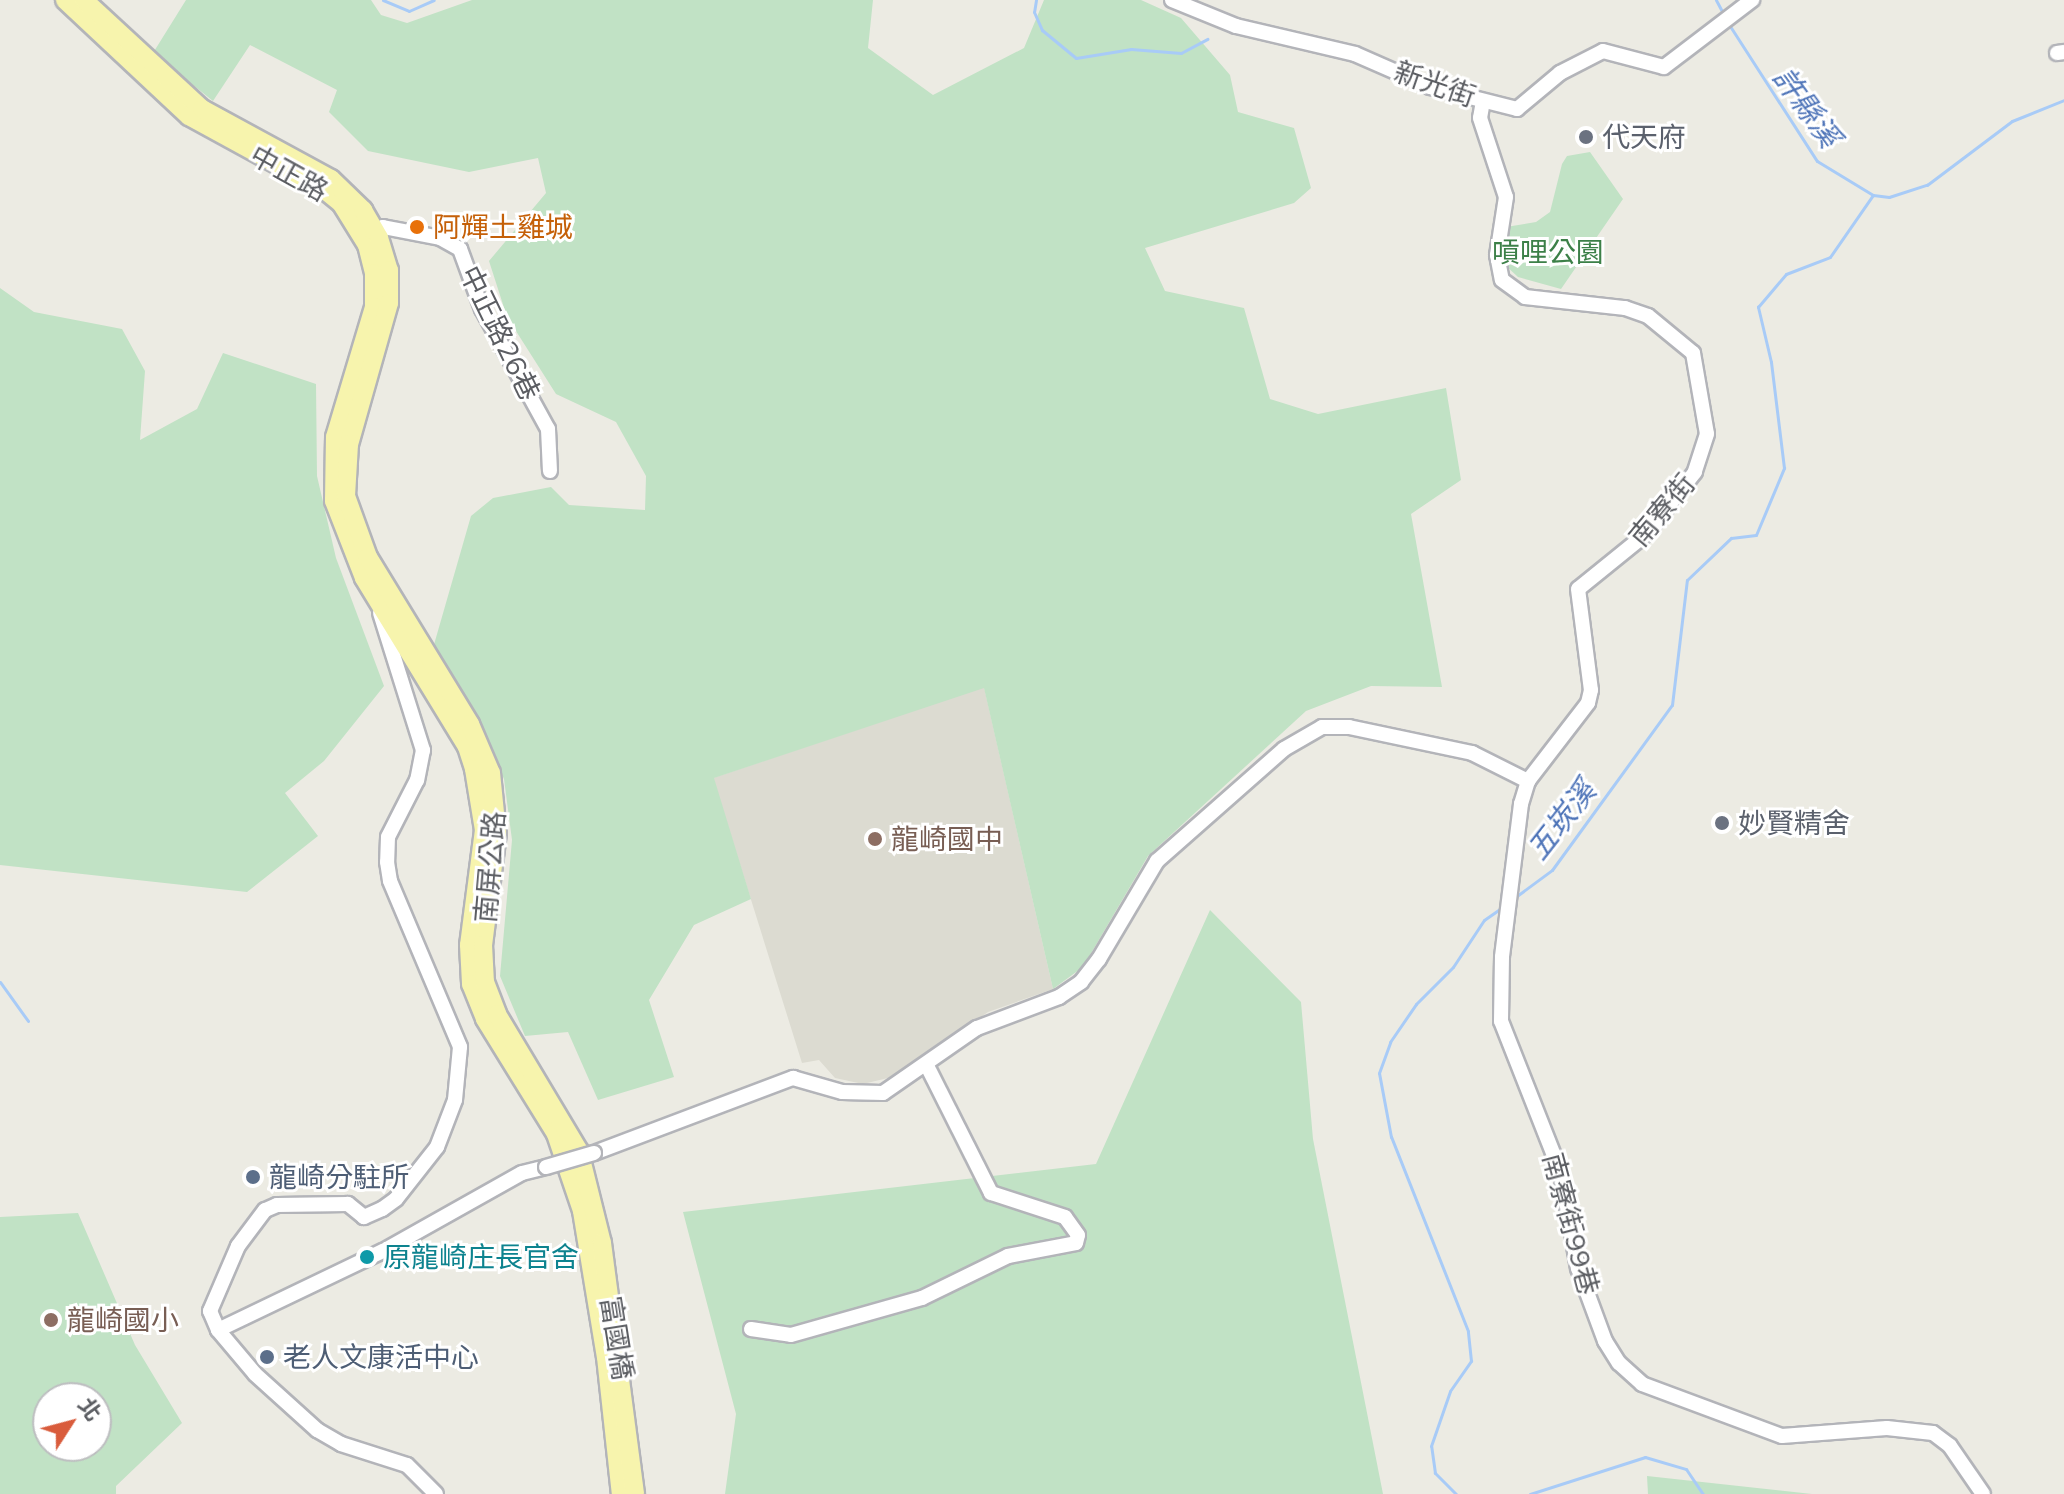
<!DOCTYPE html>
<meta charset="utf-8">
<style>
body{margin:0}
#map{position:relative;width:2064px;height:1494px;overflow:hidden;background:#ecebe3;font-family:Mulish,"Noto Sans TC",sans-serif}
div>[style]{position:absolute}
.education>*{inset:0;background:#dcdbd1}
.green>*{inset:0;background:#c1e2c5}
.stream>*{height:3px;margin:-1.5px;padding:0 1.5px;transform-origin:1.5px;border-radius:1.5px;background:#a8cbf7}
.roads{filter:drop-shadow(2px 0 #b3b4b9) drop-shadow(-2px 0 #b3b4b9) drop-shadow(0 2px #b3b4b9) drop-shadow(0 -2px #b3b4b9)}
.minor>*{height:14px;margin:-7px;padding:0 7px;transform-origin:7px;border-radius:7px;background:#fff}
.major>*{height:18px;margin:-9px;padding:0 9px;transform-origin:9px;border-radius:9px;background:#f7f4ad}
.bridges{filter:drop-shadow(2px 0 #b3b4b9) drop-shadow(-2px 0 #b3b4b9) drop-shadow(0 2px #b3b4b9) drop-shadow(0 -2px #b3b4b9)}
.minor-bridge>*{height:14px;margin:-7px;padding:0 7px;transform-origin:7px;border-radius:7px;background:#fff}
.dots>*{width:22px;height:22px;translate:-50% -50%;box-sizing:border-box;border:4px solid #fff;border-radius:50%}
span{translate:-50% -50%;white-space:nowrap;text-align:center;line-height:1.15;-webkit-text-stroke:6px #fff;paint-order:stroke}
.street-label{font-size:28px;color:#5b5d62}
.worship-label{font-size:28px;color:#5b616d}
.left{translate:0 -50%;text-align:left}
.food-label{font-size:28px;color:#c56008}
.park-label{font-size:28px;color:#3c8048}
.education-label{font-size:28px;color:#785e54}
.service-label{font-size:28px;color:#4e5e75}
.culture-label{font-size:28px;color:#0d838f}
.water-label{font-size:30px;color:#4e74b8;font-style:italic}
.north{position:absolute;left:32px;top:1382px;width:80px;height:80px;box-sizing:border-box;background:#fff;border:2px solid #bdbec0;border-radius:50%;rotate:54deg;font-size:22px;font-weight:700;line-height:32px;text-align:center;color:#5b5d62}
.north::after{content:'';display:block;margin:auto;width:28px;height:36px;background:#d95c3c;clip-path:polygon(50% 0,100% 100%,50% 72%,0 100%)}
</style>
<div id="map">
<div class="education">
<i style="clip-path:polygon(984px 687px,1053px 989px,988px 1012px,896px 1076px,863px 1084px,835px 1078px,819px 1060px,802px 1063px,713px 778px)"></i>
</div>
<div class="green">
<i style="clip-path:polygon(186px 0,371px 0,381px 15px,407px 23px,472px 0,873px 0,868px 48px,933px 95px,1024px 48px,1044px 0,1141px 0,1181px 18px,1230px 75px,1238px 112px,1294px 128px,1311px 188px,1294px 203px,1145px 248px,1165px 291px,1244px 308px,1270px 399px,1318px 414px,1446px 388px,1461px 480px,1411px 514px,1442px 687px,1371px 686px,1306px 711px,1148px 856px,1083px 967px,1053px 989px,984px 688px,714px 778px,751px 899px,694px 925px,649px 1000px,674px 1077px,598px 1100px,568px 1032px,525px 1036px,500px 976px,512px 840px,504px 779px,478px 721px,433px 648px,471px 516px,493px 498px,551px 487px,569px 505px,645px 510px,646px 476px,616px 422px,556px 394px,507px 317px,489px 261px,546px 193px,538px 158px,469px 172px,368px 151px,329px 112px,337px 90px,250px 45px,213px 101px,153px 53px)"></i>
<i style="clip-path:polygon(1590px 152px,1623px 199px,1561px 289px,1518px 277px,1504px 264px,1501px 244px,1506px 227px,1536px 222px,1550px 212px,1562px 164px,1567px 156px)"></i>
<i style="clip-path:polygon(0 288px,34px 312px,122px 329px,145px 371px,140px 440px,197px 409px,223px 353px,316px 384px,317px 476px,336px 558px,384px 686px,324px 761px,285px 793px,318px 836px,247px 892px,0 865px)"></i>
<i style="clip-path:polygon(1210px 910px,1301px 1002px,1313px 1139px,1383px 1494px,725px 1494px,736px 1414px,683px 1212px,1096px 1164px)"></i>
<i style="clip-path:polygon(evenodd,78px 1213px,135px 1345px,182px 1423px,116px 1486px,116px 1494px,0 1494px,0 1217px,78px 1213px,48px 1398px,96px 1398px,96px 1446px,48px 1446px,48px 1398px)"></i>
<i style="clip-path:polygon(1647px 1476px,1812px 1494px,1648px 1494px)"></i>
</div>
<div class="stream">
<i style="left:383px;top:0;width:28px;rotate:23deg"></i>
<i style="left:409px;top:11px;width:27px;rotate:-24deg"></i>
<i style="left:1036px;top:0;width:12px;rotate:99deg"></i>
<i style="left:1034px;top:12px;width:20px;rotate:66deg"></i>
<i style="left:1042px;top:30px;width:44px;rotate:39.5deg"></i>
<i style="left:1076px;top:58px;width:56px;rotate:-9.3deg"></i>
<i style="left:1131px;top:49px;width:50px;rotate:4.6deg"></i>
<i style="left:1181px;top:53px;width:30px;rotate:-28deg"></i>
<i style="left:1716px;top:0;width:19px;rotate:62deg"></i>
<i style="left:1728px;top:23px;width:164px;rotate:57.2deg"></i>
<i style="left:1817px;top:161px;width:66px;rotate:31.3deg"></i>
<i style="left:1873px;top:195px;width:16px;rotate:7deg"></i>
<i style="left:1889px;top:197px;width:40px;rotate:-18deg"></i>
<i style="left:1927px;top:185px;width:106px;rotate:-37deg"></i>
<i style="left:2012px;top:121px;width:56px;rotate:-22deg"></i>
<i style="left:1514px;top:898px;width:47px;rotate:-36.4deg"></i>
<i style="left:1552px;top:870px;width:204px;rotate:-54deg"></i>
<i style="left:1672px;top:705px;width:126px;rotate:-83.2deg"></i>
<i style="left:1687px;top:580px;width:61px;rotate:-43.7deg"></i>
<i style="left:1731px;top:538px;width:25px;rotate:-7deg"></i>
<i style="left:1756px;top:535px;width:73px;rotate:-67.3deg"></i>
<i style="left:1784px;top:468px;width:107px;rotate:-97deg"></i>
<i style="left:1771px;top:362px;width:57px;rotate:-103.3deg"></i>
<i style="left:1758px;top:307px;width:43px;rotate:-49.7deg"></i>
<i style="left:1786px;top:274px;width:47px;rotate:-21.1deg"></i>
<i style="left:1830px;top:257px;width:75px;rotate:-55.3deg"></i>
<i style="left:0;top:982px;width:48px;rotate:54.3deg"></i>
<i style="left:1456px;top:1494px;width:30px;rotate:-135deg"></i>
<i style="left:1435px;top:1473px;width:27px;rotate:-98deg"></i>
<i style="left:1431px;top:1446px;width:58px;rotate:-70.9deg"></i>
<i style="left:1450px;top:1391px;width:37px;rotate:-55deg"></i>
<i style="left:1471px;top:1361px;width:30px;rotate:-96deg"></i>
<i style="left:1468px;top:1331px;width:209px;rotate:-111.6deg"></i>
<i style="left:1391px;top:1137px;width:65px;rotate:-100.6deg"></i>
<i style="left:1379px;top:1073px;width:33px;rotate:-70deg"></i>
<i style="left:1390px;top:1042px;width:46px;rotate:-55.6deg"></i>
<i style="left:1416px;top:1004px;width:52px;rotate:-45deg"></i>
<i style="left:1453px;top:967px;width:56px;rotate:-56.6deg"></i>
<i style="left:1484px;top:920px;width:21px;rotate:-35deg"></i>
<i style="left:1530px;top:1494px;width:121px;rotate:-17.8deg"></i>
<i style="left:1645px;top:1457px;width:43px;rotate:16.3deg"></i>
<i style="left:1686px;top:1469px;width:30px;rotate:56deg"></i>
</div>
<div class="roads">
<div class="minor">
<i style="left:1172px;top:0;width:69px;rotate:22.1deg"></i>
<i style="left:1236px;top:26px;width:122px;rotate:13.2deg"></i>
<i style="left:1355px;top:54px;width:82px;rotate:23.7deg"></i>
<i style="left:1430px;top:87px;width:90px;rotate:14.2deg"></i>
<i style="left:1517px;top:109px;width:56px;rotate:-39.9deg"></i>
<i style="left:1560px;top:73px;width:48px;rotate:-27.1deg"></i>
<i style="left:1603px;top:51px;width:63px;rotate:14.7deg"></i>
<i style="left:1664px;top:67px;width:111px;rotate:-37.3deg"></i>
<i style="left:2057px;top:53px;width:7px;rotate:-8deg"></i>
<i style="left:1483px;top:101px;width:17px;rotate:100deg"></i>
<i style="left:1480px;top:118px;width:83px;rotate:71.8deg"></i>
<i style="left:1506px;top:197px;width:59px;rotate:98.8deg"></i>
<i style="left:1497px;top:255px;width:25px;rotate:79deg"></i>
<i style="left:1502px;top:280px;width:29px;rotate:36deg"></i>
<i style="left:1525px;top:297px;width:101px;rotate:6.3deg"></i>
<i style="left:1625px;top:308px;width:24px;rotate:19deg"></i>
<i style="left:1648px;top:316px;width:58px;rotate:39.4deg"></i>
<i style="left:1693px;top:353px;width:82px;rotate:80.2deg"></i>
<i style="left:1707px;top:434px;width:40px;rotate:108deg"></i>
<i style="left:1695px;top:472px;width:79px;rotate:128.3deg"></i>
<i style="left:1646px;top:534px;width:87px;rotate:141deg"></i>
<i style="left:1578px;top:589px;width:102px;rotate:82.7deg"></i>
<i style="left:1591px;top:690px;width:13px;rotate:103deg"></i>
<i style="left:1588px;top:703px;width:98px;rotate:127.6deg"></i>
<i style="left:1528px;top:781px;width:24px;rotate:107deg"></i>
<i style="left:1521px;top:804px;width:154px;rotate:97.1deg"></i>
<i style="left:1502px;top:957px;width:64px;rotate:90.9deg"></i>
<i style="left:1501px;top:1021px;width:163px;rotate:68.5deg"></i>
<i style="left:1561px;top:1173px;width:97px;rotate:79.9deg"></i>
<i style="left:1578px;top:1268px;width:78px;rotate:69.7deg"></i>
<i style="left:1605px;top:1341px;width:26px;rotate:58deg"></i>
<i style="left:1619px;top:1363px;width:31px;rotate:42deg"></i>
<i style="left:1642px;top:1384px;width:149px;rotate:20.4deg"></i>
<i style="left:1782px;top:1436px;width:105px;rotate:-4.4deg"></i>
<i style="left:1887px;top:1428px;width:46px;rotate:6.2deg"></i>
<i style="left:1933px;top:1433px;width:21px;rotate:37deg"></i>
<i style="left:1950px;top:1446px;width:58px;rotate:55.5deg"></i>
<i style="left:368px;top:233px;width:16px;rotate:-22deg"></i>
<i style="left:383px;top:227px;width:58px;rotate:10.9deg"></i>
<i style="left:440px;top:238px;width:23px;rotate:29deg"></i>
<i style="left:460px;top:249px;width:64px;rotate:69.9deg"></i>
<i style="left:482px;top:309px;width:137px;rotate:61.2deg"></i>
<i style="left:548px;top:429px;width:42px;rotate:87.3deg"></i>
<i style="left:380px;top:613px;width:144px;rotate:72.6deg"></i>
<i style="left:423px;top:750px;width:31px;rotate:101deg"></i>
<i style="left:417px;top:780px;width:64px;rotate:117deg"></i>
<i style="left:388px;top:837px;width:25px;rotate:92deg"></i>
<i style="left:387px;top:862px;width:19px;rotate:81deg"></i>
<i style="left:390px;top:881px;width:180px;rotate:67.1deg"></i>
<i style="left:460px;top:1047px;width:53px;rotate:95.4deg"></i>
<i style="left:455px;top:1100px;width:50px;rotate:111deg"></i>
<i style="left:437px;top:1147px;width:66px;rotate:128.3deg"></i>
<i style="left:396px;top:1199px;width:17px;rotate:144deg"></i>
<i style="left:382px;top:1209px;width:20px;rotate:156deg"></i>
<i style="left:364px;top:1217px;width:21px;rotate:-141deg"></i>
<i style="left:348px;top:1204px;width:71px;rotate:179.2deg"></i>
<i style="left:277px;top:1205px;width:13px;rotate:157deg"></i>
<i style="left:265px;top:1210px;width:45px;rotate:126.9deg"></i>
<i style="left:238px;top:1246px;width:71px;rotate:113.3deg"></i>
<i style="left:210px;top:1311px;width:21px;rotate:67deg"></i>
<i style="left:218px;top:1330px;width:57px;rotate:49.9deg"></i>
<i style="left:255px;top:1374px;width:84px;rotate:42.1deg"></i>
<i style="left:317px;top:1430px;width:28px;rotate:30deg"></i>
<i style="left:341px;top:1444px;width:69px;rotate:17.7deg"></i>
<i style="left:407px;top:1465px;width:41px;rotate:45deg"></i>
<i style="left:594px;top:1153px;width:213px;rotate:-20.7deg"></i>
<i style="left:793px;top:1078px;width:51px;rotate:15.9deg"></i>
<i style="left:842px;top:1092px;width:41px;rotate:1.4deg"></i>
<i style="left:883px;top:1093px;width:114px;rotate:-34.7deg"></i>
<i style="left:977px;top:1028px;width:88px;rotate:-20.7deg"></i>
<i style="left:1059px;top:997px;width:27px;rotate:-34deg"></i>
<i style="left:1081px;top:982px;width:29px;rotate:-52deg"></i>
<i style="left:1099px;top:959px;width:114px;rotate:-59.4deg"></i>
<i style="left:1157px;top:861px;width:169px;rotate:-41.4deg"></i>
<i style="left:1284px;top:749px;width:44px;rotate:-30.1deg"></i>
<i style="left:1322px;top:727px;width:27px"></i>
<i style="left:1349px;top:727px;width:126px;rotate:11.9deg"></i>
<i style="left:1472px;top:753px;width:63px;rotate:26.6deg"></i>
<i style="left:751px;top:1329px;width:40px;rotate:8.5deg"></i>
<i style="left:791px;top:1335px;width:136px;rotate:-15.8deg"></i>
<i style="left:922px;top:1298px;width:96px;rotate:-26deg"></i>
<i style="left:1008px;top:1256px;width:69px;rotate:-10.8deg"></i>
<i style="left:1076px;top:1243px;width:8px;rotate:-76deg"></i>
<i style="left:1078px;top:1235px;width:22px;rotate:-126deg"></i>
<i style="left:1065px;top:1217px;width:78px;rotate:-162deg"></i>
<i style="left:991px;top:1193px;width:142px;rotate:-116.7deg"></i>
<i style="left:218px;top:1330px;width:183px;rotate:-25.6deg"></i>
<i style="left:383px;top:1251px;width:159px;rotate:-29.3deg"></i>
<i style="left:522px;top:1173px;width:25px;rotate:-14deg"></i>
</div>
<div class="major">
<i style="left:65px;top:0;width:170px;rotate:43.1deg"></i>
<i style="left:189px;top:116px;width:156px;rotate:28.7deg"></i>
<i style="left:326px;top:191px;width:19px;rotate:39deg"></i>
<i style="left:341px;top:203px;width:49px;rotate:58.2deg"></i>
<i style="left:367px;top:245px;width:29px;rotate:76deg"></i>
<i style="left:374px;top:273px;width:34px;rotate:90deg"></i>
<i style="left:374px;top:307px;width:136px;rotate:106.7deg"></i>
<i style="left:335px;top:437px;width:64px;rotate:90.9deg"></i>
<i style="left:334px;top:501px;width:83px;rotate:68.7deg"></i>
<i style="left:364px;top:578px;width:198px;rotate:58.6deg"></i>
<i style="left:467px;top:747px;width:23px;rotate:72deg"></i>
<i style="left:474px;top:769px;width:62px;rotate:80.7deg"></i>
<i style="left:484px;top:830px;width:116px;rotate:97.4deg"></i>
<i style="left:469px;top:945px;width:39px;rotate:87deg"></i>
<i style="left:471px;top:984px;width:38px;rotate:68deg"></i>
<i style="left:485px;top:1019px;width:135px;rotate:58.3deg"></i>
<i style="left:556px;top:1134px;width:81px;rotate:71.3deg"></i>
<i style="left:582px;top:1211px;width:148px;rotate:80.7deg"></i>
<i style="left:606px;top:1357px;width:138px;rotate:83.8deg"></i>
<i style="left:84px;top:0;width:161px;rotate:42.7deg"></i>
<i style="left:202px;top:109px;width:147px;rotate:28.5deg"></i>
<i style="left:331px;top:179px;width:45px;rotate:44.1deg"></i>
<i style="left:363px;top:210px;width:32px;rotate:60deg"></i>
<i style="left:379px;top:238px;width:34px;rotate:73deg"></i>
<i style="left:389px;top:270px;width:33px;rotate:90deg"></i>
<i style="left:389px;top:303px;width:147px;rotate:105.8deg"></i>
<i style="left:349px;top:444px;width:52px;rotate:93.3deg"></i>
<i style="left:346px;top:496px;width:65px;rotate:70.2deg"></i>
<i style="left:368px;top:557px;width:196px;rotate:58.6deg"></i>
<i style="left:470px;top:724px;width:53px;rotate:66.8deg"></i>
<i style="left:491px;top:773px;width:60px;rotate:84.3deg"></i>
<i style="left:497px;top:833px;width:113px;rotate:97.1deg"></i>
<i style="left:483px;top:945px;width:37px;rotate:87deg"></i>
<i style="left:485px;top:982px;width:34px;rotate:69deg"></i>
<i style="left:497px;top:1014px;width:160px;rotate:59.1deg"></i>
<i style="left:579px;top:1151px;width:95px;rotate:76deg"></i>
<i style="left:602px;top:1243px;width:253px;rotate:82.5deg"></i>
</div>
</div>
<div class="bridges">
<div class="minor-bridge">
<i style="left:546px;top:1167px;width:50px;rotate:-16.3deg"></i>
</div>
</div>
<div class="dots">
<i style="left:1586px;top:137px;background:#6b7280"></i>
<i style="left:417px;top:227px;background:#e8710a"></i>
<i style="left:1722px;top:823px;background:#6b7280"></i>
<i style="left:875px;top:839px;background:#8d6e63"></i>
<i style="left:253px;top:1177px;background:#5c6f8a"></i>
<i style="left:367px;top:1257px;background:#0f9aa8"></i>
<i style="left:51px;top:1320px;background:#8d6e63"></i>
<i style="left:267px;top:1357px;background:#5c6f8a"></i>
</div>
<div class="street-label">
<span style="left:1435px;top:84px;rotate:19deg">新光街</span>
<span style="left:289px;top:173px;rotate:29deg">中正路</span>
<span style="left:500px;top:333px;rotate:64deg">中正路26巷</span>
<span style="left:1662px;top:510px;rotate:-50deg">南寮街</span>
<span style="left:490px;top:867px;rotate:-85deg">南屏公路</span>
<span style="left:1571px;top:1224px;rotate:75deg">南寮街99巷</span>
<span style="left:617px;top:1338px;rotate:81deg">富國橋</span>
</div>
<div class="worship-label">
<span class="left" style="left:1602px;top:137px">代天府</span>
<span class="left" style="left:1738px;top:823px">妙賢精舍</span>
</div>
<div class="food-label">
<span class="left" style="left:433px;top:227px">阿輝土雞城</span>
</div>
<div class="park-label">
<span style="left:1548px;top:252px">嗊哩公園</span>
</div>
<div class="education-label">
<span class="left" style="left:891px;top:839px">龍崎國中</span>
<span class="left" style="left:67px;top:1320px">龍崎國小</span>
</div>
<div class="service-label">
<span class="left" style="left:269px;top:1177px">龍崎分駐所</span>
<span class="left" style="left:283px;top:1357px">老人文康活中心</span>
</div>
<div class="culture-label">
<span class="left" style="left:383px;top:1257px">原龍崎庄長官舍</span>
</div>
<div class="water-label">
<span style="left:1807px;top:107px;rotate:54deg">許縣溪</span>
<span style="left:1561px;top:820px;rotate:-52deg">五崁溪</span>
</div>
<div class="north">北</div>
</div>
